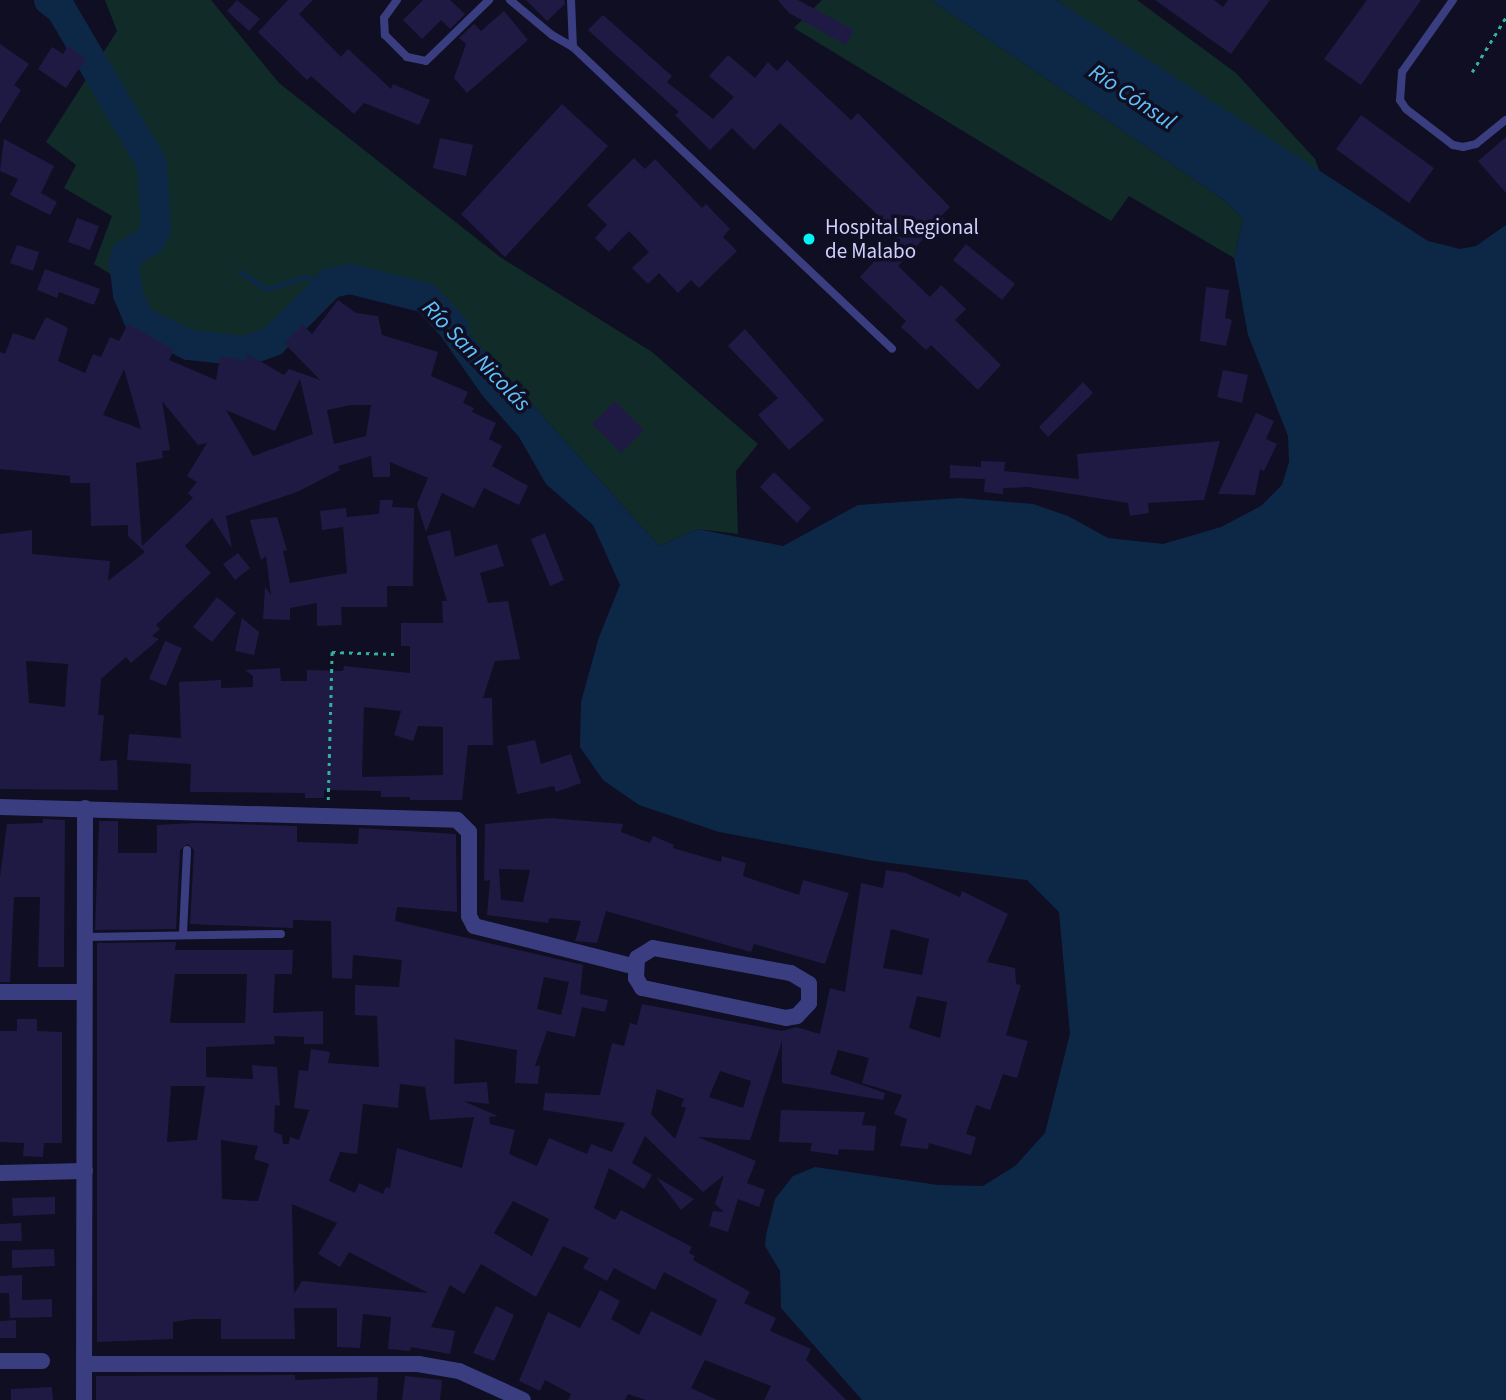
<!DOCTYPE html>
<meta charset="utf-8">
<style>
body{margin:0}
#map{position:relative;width:1506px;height:1400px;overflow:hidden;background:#0f0e22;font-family:"Source Sans 3",sans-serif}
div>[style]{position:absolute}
.green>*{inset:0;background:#112c28}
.water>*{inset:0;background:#0d2847}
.stream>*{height:5px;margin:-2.5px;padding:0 2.5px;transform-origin:2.5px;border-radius:2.5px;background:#0d2847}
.river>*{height:30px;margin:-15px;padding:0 15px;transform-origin:15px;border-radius:15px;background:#0d2847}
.building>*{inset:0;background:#1f1a43}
.path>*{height:2.5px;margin-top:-1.25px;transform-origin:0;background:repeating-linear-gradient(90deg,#30b29e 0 3.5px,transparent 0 8.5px)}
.service>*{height:8px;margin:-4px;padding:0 4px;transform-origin:4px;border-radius:4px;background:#3a3e80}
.minor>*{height:16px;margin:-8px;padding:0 8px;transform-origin:8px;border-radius:8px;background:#3a3e80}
.dots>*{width:19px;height:19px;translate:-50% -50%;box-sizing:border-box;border:4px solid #0f0e22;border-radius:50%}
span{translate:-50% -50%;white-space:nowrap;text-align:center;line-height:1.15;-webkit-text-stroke:7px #0f0e22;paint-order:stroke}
.poi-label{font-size:21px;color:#d1d0fe}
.left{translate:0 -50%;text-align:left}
.water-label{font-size:23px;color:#60c2fc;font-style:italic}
</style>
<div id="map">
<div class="green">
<i style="clip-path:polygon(105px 0,211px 0,279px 83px,500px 257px,652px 352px,758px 444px,736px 471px,738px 534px,698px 529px,659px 546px,436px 297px,417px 302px,344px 278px,256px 359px,206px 354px,163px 336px,136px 314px,127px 284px,94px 264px,112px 216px,64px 188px,76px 165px,46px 142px,117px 31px)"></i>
<i style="clip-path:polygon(822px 0,931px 0,1224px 200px,1243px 219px,1234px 258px,1129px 196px,1111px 221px,794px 28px)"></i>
<i style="clip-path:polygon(1056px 0,1137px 0,1236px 73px,1315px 159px,1321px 175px,1309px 174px)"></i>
</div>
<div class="water">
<i style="clip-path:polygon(931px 0,1056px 0,1428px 241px,1460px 249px,1476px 246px,1506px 225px,1506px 1400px,862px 1400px,781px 1308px,780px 1271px,765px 1246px,766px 1235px,775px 1199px,793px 1176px,815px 1167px,938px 1185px,983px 1186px,1015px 1166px,1045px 1133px,1070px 1034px,1059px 912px,1027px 880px,875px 861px,719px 832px,639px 805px,603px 780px,580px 747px,581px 702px,599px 637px,620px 585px,593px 525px,546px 484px,519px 437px,482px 395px,417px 302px,436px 297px,659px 546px,698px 529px,783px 546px,858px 505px,960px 498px,1033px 504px,1068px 516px,1108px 538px,1163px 544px,1221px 527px,1261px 506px,1282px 485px,1289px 462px,1288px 436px,1248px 335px,1234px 258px,1243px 219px,1224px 200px)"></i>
</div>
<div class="stream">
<i style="left:240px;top:272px;width:31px;rotate:33deg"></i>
<i style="left:266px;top:289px;width:41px;rotate:-17.1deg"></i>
<i style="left:305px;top:277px;width:27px;rotate:13deg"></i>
</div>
<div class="river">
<i style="left:49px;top:0;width:15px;rotate:37deg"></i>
<i style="left:61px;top:9px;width:180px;rotate:59.6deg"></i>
<i style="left:152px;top:164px;width:64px;rotate:86.4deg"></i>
<i style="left:156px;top:228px;width:13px;rotate:113deg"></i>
<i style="left:151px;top:240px;width:29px;rotate:149deg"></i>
<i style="left:126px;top:255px;width:7px;rotate:106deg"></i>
<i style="left:124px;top:262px;width:32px;rotate:83deg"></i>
<i style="left:128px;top:294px;width:28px;rotate:67deg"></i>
<i style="left:139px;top:320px;width:56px;rotate:26.6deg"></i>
<i style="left:189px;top:345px;width:57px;rotate:6deg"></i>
<i style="left:246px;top:351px;width:29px;rotate:-20deg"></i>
<i style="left:273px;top:341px;width:82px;rotate:-45deg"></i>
<i style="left:331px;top:283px;width:19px;rotate:-12deg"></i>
<i style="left:350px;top:279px;width:78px;rotate:14deg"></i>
<i style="left:426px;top:298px;width:42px;rotate:46.9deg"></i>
</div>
<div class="building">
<i style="clip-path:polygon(237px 0,260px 19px,249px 31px,227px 11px)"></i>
<i style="clip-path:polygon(288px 0,313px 0,299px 14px,341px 57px,348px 49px,391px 89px,393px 84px,430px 100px,419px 125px,364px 103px,354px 114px,311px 76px,307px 80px,258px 32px)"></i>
<i style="clip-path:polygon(423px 0,450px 0,465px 14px,450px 29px,441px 20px,422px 39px,403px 20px)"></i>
<i style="clip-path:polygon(526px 0,564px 0,565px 4px,547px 21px)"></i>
<i style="clip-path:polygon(778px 0,798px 0,854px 30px,846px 45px,789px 13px)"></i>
<i style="clip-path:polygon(1155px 0,1214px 0,1223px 7px,1228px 0,1270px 0,1231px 54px)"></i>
<i style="clip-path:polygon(1367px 0,1421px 0,1361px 85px,1324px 59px)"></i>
<i style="clip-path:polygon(504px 11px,528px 40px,467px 93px,454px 78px,466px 44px,459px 38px,474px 24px,481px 31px)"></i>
<i style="clip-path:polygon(603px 15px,672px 76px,667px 82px,713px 119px,734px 97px,709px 76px,728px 55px,755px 78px,768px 62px,777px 71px,787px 60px,851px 120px,858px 113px,950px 207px,941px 216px,947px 222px,929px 241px,925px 237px,898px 266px,930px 297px,941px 285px,966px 309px,955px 320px,1001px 365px,978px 390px,931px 345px,926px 350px,901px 327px,906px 321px,860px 277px,899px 235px,780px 123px,754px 150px,732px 128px,710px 150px,675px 115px,679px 112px,588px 30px)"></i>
<i style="clip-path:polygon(0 44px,29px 64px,14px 85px,21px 90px,0 124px)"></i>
<i style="clip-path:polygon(68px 46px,86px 58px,66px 88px,38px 69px,52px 47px,63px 54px)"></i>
<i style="clip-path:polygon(562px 104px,608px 146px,505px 257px,461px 214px)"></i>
<i style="clip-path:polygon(1361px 115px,1434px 168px,1409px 203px,1336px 149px)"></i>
<i style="clip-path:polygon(1506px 137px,1506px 193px,1478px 161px)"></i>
<i style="clip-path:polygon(440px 138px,473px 145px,466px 176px,433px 168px)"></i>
<i style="clip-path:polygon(4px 139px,54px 166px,41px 193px,57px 202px,50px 215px,10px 195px,18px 179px,0 171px)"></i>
<i style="clip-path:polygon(634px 158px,645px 169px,655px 159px,702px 208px,706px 204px,730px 229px,723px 237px,737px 251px,699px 288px,691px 280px,678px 293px,659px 273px,648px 284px,632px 268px,649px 252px,629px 231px,609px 252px,595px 238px,607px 225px,587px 205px)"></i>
<i style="clip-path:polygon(77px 218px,99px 226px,90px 250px,68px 242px)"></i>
<i style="clip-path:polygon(966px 244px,1015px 284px,1002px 300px,953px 260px)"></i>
<i style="clip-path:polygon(17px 245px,39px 252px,33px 271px,10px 263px)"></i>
<i style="clip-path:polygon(45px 269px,100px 289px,94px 305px,59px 292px,57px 298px,37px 290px)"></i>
<i style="clip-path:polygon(1206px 287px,1229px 290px,1225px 318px,1232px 320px,1226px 346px,1200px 341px)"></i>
<i style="clip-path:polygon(evenodd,338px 300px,356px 313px,378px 316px,382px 335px,438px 352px,431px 376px,468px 392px,463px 403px,474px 408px,472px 412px,496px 423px,489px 439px,502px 446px,492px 466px,528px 486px,519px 505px,484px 488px,474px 508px,442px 493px,426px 532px,417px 504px,428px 478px,390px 462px,390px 477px,373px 477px,371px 456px,338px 466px,340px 470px,297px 492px,226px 516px,232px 549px,212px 518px,185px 546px,211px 573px,156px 625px,160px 629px,152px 636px,159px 639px,131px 663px,126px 657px,101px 679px,98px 715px,104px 715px,100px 761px,117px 760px,118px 790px,0 789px,0 534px,32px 530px,32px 554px,110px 561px,108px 581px,145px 552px,128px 536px,128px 525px,91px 526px,90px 483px,70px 483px,70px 476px,0 469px,0 352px,5px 354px,13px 333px,34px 340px,46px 317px,68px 328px,58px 361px,85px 373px,93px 354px,101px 357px,110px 337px,119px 341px,128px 324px,174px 350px,169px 360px,216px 380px,220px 356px,246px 361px,248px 354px,284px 375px,289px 369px,320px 380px,284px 343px,303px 325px,312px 334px,338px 300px,124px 369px,141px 429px,103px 415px,124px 369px,338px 300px,300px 379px,313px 434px,253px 456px,226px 410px,275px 431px,300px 379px,338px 300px,162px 401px,198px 445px,207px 443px,187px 476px,197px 482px,188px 493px,193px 498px,142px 546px,136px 463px,163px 458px,162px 451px,170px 450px,162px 401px,338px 300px,351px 405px,371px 405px,366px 436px,334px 444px,327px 410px,351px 405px,338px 300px,26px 661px,68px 664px,65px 707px,29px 703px,26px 661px)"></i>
<i style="clip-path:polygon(745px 329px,824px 420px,789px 450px,758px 415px,778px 398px,728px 346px)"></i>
<i style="clip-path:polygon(1223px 370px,1248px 375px,1242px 403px,1217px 397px)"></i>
<i style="clip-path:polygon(1083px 382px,1093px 393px,1048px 437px,1039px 427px)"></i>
<i style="clip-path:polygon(615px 401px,644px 430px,621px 453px,592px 424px)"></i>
<i style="clip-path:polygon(1256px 413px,1274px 421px,1266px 439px,1277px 444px,1264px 471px,1260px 469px,1255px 495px,1218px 494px)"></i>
<i style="clip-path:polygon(1220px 441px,1204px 500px,1148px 503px,1149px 513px,1130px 516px,1128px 503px,1028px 487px,1003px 488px,1003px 494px,984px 492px,985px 479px,950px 478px,950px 465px,981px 467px,981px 461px,1005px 462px,1004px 471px,1079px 479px,1077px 454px)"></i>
<i style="clip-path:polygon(774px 472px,811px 508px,797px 523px,760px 487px)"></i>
<i style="clip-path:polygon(380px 500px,393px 500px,392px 507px,414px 508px,413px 586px,387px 586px,387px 607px,341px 607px,342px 625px,317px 626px,317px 603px,290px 608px,290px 620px,263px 619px,265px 587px,271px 595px,266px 556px,261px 560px,250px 520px,277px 517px,287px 550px,283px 551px,290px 583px,347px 573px,343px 527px,322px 530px,320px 511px,346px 508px,347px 517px,379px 514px)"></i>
<i style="clip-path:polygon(evenodd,450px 530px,455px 557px,497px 544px,504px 566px,480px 573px,488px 603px,508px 601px,520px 659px,495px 661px,483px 698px,492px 698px,493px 745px,468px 745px,462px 800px,410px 800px,410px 797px,381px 797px,381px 791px,324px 790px,324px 798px,305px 798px,305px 793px,190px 792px,191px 764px,127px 760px,129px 734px,181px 738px,179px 682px,221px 680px,221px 688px,253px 687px,253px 676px,245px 670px,280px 668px,281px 681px,307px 681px,307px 670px,343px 671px,344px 666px,410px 673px,410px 646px,401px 646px,401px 623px,443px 623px,442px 601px,447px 601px,427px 536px,450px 530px,364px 707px,401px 711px,394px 735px,413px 741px,418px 726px,443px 727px,443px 775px,362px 777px,364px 707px)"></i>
<i style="clip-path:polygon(545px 533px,564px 580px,550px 586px,531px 539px)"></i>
<i style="clip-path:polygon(238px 553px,250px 568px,235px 580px,223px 564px)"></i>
<i style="clip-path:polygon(217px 597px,236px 613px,212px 642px,193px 627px)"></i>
<i style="clip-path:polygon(242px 618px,259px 632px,254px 655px,235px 651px)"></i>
<i style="clip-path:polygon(165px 641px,182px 648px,166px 686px,149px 679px)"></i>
<i style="clip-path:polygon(535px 740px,541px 764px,571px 754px,581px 783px,556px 792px,554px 786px,517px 794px,507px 746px)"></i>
<i style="clip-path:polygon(evenodd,550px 818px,623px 824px,621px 832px,650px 843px,653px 836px,674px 845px,673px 848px,721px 862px,722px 856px,746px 863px,743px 876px,799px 895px,803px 880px,849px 893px,825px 964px,754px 944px,751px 952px,606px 911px,597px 943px,575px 941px,581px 921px,549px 918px,548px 923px,487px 915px,490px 880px,484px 881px,485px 824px,550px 818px,499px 869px,530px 870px,523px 902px,501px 900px,499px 869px)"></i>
<i style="clip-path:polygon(43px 819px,65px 820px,64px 967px,38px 967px,40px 897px,14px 897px,10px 982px,0 982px,0 877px,7px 824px,43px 823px)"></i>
<i style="clip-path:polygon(evenodd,99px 821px,118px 821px,118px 853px,157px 853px,157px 825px,195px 823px,297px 826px,297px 842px,358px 844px,359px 828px,456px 834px,457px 912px,397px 907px,395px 921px,583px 965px,580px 994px,608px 1000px,605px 1012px,582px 1007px,575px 1037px,547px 1031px,535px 1066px,540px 1066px,538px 1084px,515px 1083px,517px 1050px,455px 1039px,454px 1084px,487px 1082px,489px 1104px,463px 1101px,498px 1116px,489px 1117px,490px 1124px,515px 1130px,509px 1154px,537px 1166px,549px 1138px,587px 1154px,591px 1144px,612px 1152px,625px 1123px,543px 1110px,545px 1093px,600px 1095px,612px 1043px,624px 1046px,630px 1023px,637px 1025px,642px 1004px,782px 1031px,796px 1027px,820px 1034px,830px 988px,845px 992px,861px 883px,883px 888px,886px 870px,906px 873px,960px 897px,962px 891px,1008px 914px,987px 962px,1015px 968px,1016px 984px,1021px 985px,1006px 1035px,1028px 1041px,1017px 1078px,1003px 1074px,990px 1110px,976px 1105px,966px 1134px,976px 1137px,971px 1155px,929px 1143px,928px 1149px,900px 1146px,907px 1119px,894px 1114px,902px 1095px,862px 1083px,869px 1058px,838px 1050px,830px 1074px,885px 1093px,883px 1100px,782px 1083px,782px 1041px,750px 1140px,698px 1137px,756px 1161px,747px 1183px,765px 1190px,759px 1207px,738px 1199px,728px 1232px,709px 1226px,713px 1211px,724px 1212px,715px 1204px,724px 1175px,703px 1192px,645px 1136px,632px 1163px,652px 1175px,644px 1189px,609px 1168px,594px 1208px,615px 1220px,621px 1210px,692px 1247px,689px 1253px,695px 1256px,693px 1260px,750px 1292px,744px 1303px,776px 1318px,770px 1331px,811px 1349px,806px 1360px,846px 1400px,764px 1400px,771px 1386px,705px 1360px,691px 1388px,717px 1400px,646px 1400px,628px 1394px,625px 1400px,568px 1400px,571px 1394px,545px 1380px,540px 1391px,519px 1381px,548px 1312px,580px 1328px,600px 1290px,620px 1301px,611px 1319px,639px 1335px,651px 1311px,701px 1336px,717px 1300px,664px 1272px,655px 1290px,614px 1268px,607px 1281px,583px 1268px,589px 1258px,563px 1246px,536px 1297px,481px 1264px,464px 1294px,450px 1285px,431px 1327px,455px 1331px,450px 1354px,411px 1347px,410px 1351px,388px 1349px,391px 1317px,363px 1314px,360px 1348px,337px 1347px,337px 1308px,294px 1308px,295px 1339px,221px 1339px,221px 1319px,193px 1319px,173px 1322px,173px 1339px,97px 1342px,97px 943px,176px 942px,175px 950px,293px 950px,292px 974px,275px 974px,273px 1013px,323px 1011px,323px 1044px,304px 1044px,304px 1037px,274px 1036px,275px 1044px,206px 1047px,206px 1077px,253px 1079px,252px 1065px,277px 1067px,280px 1106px,275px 1105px,274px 1132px,282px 1135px,283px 1144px,289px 1144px,290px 1137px,299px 1140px,309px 1110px,294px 1108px,299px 1070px,308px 1071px,311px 1049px,330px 1052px,328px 1063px,379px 1067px,377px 1016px,355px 1015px,355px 985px,399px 987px,402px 960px,353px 955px,352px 979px,332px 978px,331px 921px,293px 920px,293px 928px,190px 924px,194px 850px,188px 844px,180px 850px,176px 929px,95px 930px,99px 821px,891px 929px,929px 939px,922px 975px,883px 968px,891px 929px,99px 821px,175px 974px,247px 974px,245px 1023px,170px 1023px,175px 974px,99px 821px,544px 977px,569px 982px,561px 1015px,537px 1009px,544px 977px,99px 821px,917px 996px,947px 1002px,940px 1038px,909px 1028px,917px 996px,99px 821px,720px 1071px,751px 1081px,743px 1108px,709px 1097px,720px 1071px,99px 821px,400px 1084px,425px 1087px,430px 1120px,474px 1117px,462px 1168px,397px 1148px,390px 1188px,386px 1187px,383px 1194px,359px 1183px,355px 1193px,329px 1181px,340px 1152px,357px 1154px,363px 1104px,398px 1108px,400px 1084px,99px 821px,171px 1086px,205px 1086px,197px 1140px,167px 1142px,171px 1086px,99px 821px,657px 1089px,684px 1099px,681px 1106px,686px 1108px,675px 1139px,651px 1114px,657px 1089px,99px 821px,221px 1140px,258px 1146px,254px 1159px,269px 1164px,258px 1201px,222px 1199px,221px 1140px,99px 821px,513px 1201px,549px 1219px,532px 1256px,494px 1233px,513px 1201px,99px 821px,292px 1204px,337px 1223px,318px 1254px,340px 1267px,349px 1252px,428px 1293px,302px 1281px,294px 1294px,292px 1204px)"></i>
<i style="clip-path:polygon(17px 1019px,37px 1019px,37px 1031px,62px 1032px,62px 1143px,44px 1143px,43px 1157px,23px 1156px,24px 1143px,0 1142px,0 1031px,17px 1031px)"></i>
<i style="clip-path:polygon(781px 1110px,865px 1112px,862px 1125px,876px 1126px,874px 1151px,839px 1149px,838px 1155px,810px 1151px,812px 1143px,779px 1142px)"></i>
<i style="clip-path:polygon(656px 1177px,694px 1199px,681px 1210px)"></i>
<i style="clip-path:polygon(55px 1197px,55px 1214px,13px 1216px,12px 1198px)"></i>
<i style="clip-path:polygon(21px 1223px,22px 1241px,0 1241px,0 1224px)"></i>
<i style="clip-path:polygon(54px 1249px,55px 1266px,12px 1268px,12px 1250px)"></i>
<i style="clip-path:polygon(22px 1275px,22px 1300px,52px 1299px,52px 1317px,10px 1318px,9px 1293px,0 1293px,0 1276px)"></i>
<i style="clip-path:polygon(496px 1306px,514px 1315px,494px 1361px,473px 1353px)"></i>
<i style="clip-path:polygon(16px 1320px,16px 1338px,0 1338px,0 1321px)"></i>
<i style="clip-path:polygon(295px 1375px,295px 1380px,378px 1377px,377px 1400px,96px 1400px,96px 1376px)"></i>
<i style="clip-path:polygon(405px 1376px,442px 1380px,440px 1400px,402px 1400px)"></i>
<i style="clip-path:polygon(52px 1387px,53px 1400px,11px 1400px,11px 1389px)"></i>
</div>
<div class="path">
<i style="left:1472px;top:72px;width:65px;rotate:-58.3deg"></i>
<i style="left:328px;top:800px;width:148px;rotate:-88.5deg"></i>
<i style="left:332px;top:652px;width:62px;rotate:1.8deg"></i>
</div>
<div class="service">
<i style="left:397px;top:0;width:22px;rotate:126deg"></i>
<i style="left:384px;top:18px;width:17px;rotate:87deg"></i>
<i style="left:385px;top:35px;width:31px;rotate:45deg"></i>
<i style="left:407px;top:57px;width:19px;rotate:12deg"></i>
<i style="left:426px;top:61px;width:88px;rotate:-44.1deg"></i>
<i style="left:510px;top:0;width:55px;rotate:39.8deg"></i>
<i style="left:552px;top:35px;width:24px;rotate:30deg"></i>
<i style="left:571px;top:0;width:47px;rotate:87.6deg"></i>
<i style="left:573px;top:47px;width:439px;rotate:43.4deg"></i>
<i style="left:1453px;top:0;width:88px;rotate:125.3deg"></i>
<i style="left:1402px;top:72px;width:28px;rotate:94deg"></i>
<i style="left:1400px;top:100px;width:11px;rotate:56deg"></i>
<i style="left:1406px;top:109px;width:59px;rotate:37.5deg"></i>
<i style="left:1453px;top:145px;width:10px;rotate:11deg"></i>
<i style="left:1463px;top:147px;width:13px;rotate:-13deg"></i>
<i style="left:1476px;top:144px;width:38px;rotate:-39deg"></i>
<i style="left:183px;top:933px;width:83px;rotate:-87.2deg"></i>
<i style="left:85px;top:937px;width:196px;rotate:-0.9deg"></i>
</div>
<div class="minor">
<i style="left:0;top:807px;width:457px;rotate:1.6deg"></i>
<i style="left:457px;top:820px;width:17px;rotate:45deg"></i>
<i style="left:469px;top:832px;width:84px;rotate:90deg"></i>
<i style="left:469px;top:916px;width:11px;rotate:63deg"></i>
<i style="left:474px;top:926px;width:167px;rotate:14.2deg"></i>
<i style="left:653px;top:948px;width:140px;rotate:10.3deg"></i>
<i style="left:791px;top:973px;width:21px;rotate:31deg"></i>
<i style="left:809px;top:984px;width:19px;rotate:90deg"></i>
<i style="left:809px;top:1003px;width:18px;rotate:133deg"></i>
<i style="left:797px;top:1016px;width:11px;rotate:170deg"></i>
<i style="left:786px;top:1018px;width:147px;rotate:-168.2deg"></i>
<i style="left:642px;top:988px;width:12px;rotate:-121deg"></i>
<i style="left:636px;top:978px;width:20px;rotate:-87deg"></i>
<i style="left:637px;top:958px;width:19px;rotate:-32deg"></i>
<i style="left:0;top:992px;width:82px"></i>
<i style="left:0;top:1173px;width:85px;rotate:-1.3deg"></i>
<i style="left:0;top:1361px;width:42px"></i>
<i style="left:85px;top:1364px;width:333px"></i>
<i style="left:418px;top:1364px;width:42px;rotate:9.7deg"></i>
<i style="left:459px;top:1371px;width:70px;rotate:24.4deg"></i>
<i style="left:84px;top:1400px;width:592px;rotate:-89.9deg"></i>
</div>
<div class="dots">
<i style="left:809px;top:239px;background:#04f4f6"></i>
</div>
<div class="poi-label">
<span class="left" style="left:825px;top:239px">Hospital Regional<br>de Malabo</span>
</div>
<div class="water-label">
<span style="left:1132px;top:97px;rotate:34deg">Río Cónsul</span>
<span style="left:476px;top:356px;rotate:46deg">Río San Nicolás</span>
</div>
</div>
